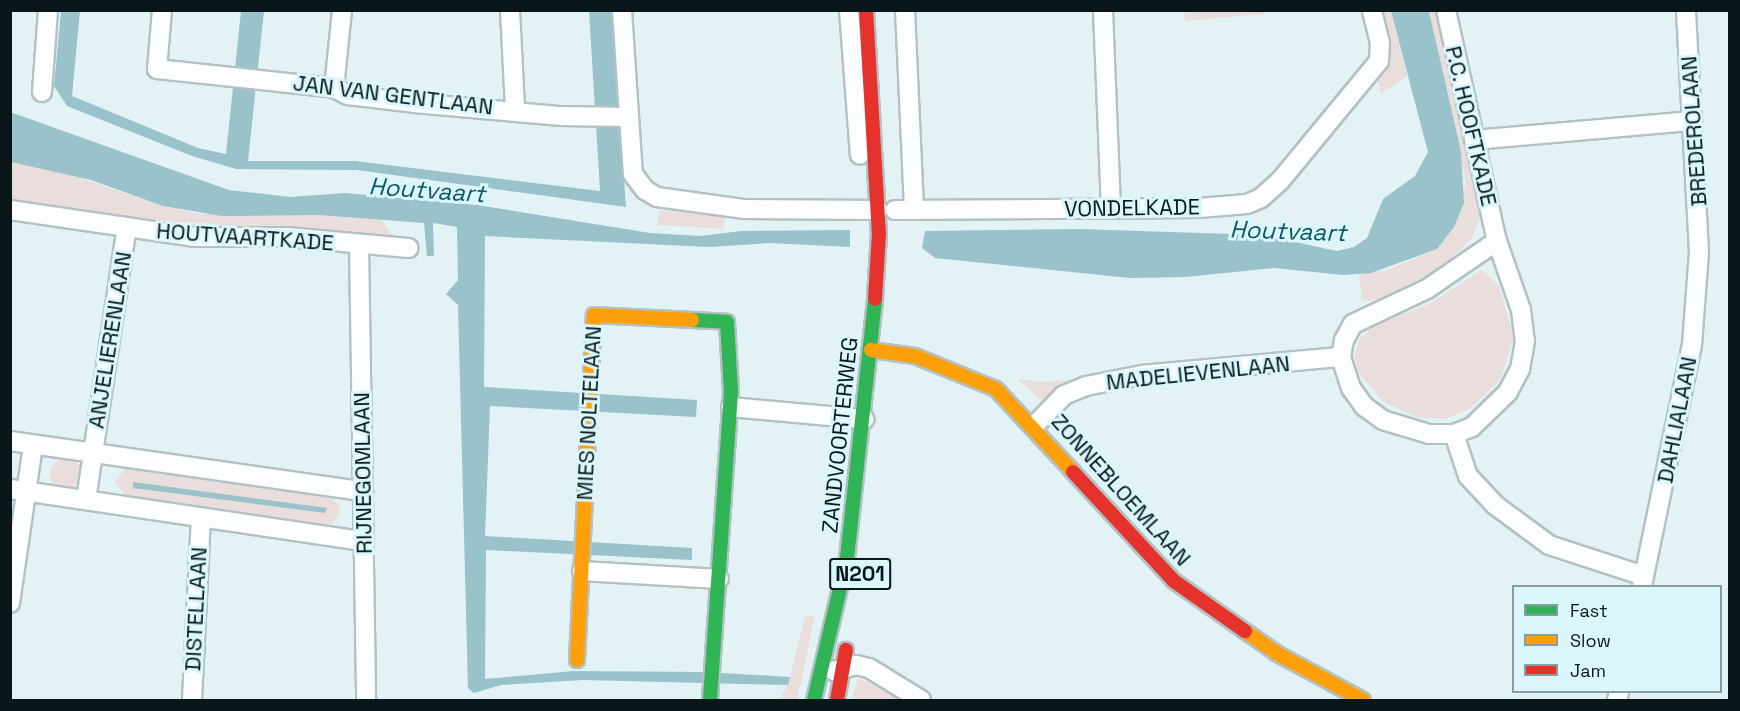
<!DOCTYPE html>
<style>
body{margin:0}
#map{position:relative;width:1740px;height:711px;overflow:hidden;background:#e2f2f5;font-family:"Space Grotesk",sans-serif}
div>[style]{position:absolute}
.green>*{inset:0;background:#e9dedb}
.round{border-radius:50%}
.water>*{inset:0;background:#9ac2ca}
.roads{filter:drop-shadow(2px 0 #b3c1c4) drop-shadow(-2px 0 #b3c1c4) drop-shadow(0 2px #b3c1c4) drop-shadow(0 -2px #b3c1c4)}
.street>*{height:18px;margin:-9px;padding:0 9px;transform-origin:9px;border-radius:9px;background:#fbfdfe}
.fast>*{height:14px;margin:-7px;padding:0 7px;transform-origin:7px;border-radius:7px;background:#30b455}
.slow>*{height:14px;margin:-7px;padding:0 7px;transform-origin:7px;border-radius:7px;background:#ff9f0a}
.jam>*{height:14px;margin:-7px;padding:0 7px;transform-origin:7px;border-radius:7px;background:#e5322d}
span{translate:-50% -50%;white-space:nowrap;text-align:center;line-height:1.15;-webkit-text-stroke:6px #daf7fd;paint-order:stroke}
.shield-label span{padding:2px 4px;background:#daf7fd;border:2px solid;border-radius:4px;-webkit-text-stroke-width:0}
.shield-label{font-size:21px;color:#0a171a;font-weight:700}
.street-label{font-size:22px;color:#0a171a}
.water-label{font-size:24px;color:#105763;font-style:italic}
.frame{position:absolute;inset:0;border:12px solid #0a171a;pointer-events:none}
.legend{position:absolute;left:1512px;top:585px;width:210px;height:108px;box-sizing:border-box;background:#daf7fd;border:2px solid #879da2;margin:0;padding:8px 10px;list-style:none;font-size:18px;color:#0a171a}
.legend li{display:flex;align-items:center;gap:12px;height:30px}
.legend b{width:30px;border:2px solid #879da2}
</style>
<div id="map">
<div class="green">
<i style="clip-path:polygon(1264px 11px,1264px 14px,1185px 21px,1184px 11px)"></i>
<i style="clip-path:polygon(1382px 11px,1391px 11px,1407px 76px,1381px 94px,1377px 78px,1391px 64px)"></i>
<i style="clip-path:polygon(1429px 11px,1437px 11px,1483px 211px,1472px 238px,1446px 264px,1383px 299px,1362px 301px,1359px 274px,1387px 270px,1437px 249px,1466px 184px)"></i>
<i style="clip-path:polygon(11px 162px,59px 171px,163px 206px,201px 214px,318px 215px,381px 220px,396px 240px,184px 230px,11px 205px)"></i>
<i style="clip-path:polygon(672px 204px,726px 214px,723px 229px,657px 225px,659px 210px,670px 211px)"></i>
<i style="clip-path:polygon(1482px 270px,1499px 286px,1514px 337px,1500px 380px,1469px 409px,1446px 419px,1416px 417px,1382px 401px,1359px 373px,1354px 356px,1360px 338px,1373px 327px,1431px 303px)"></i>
<i style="clip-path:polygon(1017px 379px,1040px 382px,1085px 379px,1063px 385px,1043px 402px)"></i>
<i class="round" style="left:50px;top:458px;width:32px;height:32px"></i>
<i style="clip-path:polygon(125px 469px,331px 497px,340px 507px,338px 516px,331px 525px,126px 495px,115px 482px)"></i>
<i style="clip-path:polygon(815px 615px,797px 700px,779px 700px,788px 685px,805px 617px)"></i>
<i style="clip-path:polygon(858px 678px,881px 688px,900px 700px,852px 700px)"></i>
</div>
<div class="water">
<i style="clip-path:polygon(61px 11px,80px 11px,72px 96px,198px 148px,226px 154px,241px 11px,264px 11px,248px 161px,355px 161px,600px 191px,589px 11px,612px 11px,626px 207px,357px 170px,236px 169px,192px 156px,67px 106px,54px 86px)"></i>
<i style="clip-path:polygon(1391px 11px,1429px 11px,1461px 152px,1464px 203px,1454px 227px,1437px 249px,1371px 273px,1343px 275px,1274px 268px,1185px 277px,1130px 278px,935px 258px,922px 248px,925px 231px,1079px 229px,1262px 235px,1337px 251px,1354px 247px,1367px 238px,1383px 199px,1415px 176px,1428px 152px)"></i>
<i style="clip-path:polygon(10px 112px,229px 190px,290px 197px,345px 193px,477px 205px,650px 233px,700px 236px,741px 231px,850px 230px,850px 247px,770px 243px,709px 247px,485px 236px,484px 387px,697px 400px,696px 417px,490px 406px,485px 536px,692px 548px,692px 560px,486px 550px,485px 679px,574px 671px,705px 672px,790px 677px,788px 685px,583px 680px,501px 685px,474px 693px,468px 688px,458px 305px,446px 294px,458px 280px,457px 227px,433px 223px,434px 256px,427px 256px,424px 223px,318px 215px,222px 216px,163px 206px,91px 180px,11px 162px)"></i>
<i style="clip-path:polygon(133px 482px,327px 508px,325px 513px,133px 488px)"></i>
</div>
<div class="roads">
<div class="street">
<i style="left:162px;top:10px;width:59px;rotate:94.8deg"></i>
<i style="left:157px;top:69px;width:178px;rotate:6.1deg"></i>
<i style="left:334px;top:88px;width:16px;rotate:27deg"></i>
<i style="left:348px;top:95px;width:66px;rotate:6.9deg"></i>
<i style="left:414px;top:103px;width:148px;rotate:5.1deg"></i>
<i style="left:561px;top:116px;width:68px;rotate:0.8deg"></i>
<i style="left:510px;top:10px;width:99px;rotate:87.1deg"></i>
<i style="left:622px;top:10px;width:164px;rotate:86.2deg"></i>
<i style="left:633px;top:174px;width:20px;rotate:53deg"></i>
<i style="left:645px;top:190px;width:14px;rotate:30deg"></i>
<i style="left:657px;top:197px;width:87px;rotate:7.9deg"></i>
<i style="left:743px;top:209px;width:135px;rotate:0.4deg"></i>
<i style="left:849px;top:10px;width:145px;rotate:85.7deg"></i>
<i style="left:905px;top:10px;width:199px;rotate:87.4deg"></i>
<i style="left:1103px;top:10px;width:199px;rotate:87.7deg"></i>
<i style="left:1446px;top:10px;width:237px;rotate:77.6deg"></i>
<i style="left:1497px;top:241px;width:73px;rotate:70.8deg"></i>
<i style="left:1521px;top:310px;width:31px;rotate:83deg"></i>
<i style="left:1525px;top:341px;width:28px;rotate:100deg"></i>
<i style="left:1520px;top:369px;width:26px;rotate:118deg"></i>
<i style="left:1508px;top:392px;width:50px;rotate:135.8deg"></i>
<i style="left:1472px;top:427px;width:19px;rotate:159deg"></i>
<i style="left:1454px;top:434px;width:25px;rotate:180deg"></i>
<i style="left:1429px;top:434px;width:48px;rotate:-163.1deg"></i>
<i style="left:1383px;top:420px;width:24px;rotate:-144deg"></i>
<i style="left:1364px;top:406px;width:22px;rotate:-126deg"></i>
<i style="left:1351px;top:388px;width:33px;rotate:-108deg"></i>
<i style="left:1341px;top:357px;width:17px;rotate:-80deg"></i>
<i style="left:1344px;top:340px;width:18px;rotate:-61deg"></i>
<i style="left:1353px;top:324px;width:82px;rotate:-25.3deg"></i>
<i style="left:1427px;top:289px;width:85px;rotate:-34.4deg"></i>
<i style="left:334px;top:88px;width:78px;rotate:-84.1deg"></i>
<i style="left:42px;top:92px;width:82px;rotate:-85.8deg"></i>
<i style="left:1474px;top:140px;width:219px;rotate:-5deg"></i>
<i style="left:10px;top:210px;width:186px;rotate:8.3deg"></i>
<i style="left:194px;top:237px;width:93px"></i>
<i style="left:287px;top:237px;width:122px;rotate:5.2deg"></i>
<i style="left:895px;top:210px;width:304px;rotate:-0.4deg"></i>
<i style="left:1199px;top:208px;width:48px;rotate:-4.8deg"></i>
<i style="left:1247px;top:204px;width:15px;rotate:-23deg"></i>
<i style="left:1261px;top:198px;width:25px;rotate:-42deg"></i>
<i style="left:1280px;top:181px;width:156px;rotate:-50.5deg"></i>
<i style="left:1379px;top:61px;width:18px;rotate:-87deg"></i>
<i style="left:1380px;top:43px;width:34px;rotate:-104deg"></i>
<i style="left:359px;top:245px;width:455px;rotate:89.1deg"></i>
<i style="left:731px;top:407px;width:134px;rotate:5.2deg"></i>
<i style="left:1034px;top:426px;width:43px;rotate:-45.9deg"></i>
<i style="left:1064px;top:395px;width:24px;rotate:-22deg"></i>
<i style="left:1086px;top:386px;width:57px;rotate:-11.1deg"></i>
<i style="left:1142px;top:375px;width:200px;rotate:-5.2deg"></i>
<i style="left:1454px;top:434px;width:44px;rotate:71.6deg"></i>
<i style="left:1468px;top:476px;width:40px;rotate:47deg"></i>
<i style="left:1495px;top:505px;width:67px;rotate:36.5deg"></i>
<i style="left:1549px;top:545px;width:100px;rotate:18.1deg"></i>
<i style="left:10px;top:441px;width:357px;rotate:8.1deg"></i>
<i style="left:10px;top:489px;width:358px;rotate:8.4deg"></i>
<i style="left:86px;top:500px;width:276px;rotate:-81.5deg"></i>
<i style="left:582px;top:571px;width:137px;rotate:3.3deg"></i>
<i style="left:1642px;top:586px;width:246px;rotate:-78.3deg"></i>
<i style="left:1692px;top:345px;width:93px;rotate:-85.7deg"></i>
<i style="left:1699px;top:252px;width:242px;rotate:-93.1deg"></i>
<i style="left:10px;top:603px;width:160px;rotate:-81.7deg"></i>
<i style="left:834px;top:671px;width:23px;rotate:-15deg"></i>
<i style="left:856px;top:665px;width:13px;rotate:13deg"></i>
<i style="left:869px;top:668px;width:61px;rotate:31.6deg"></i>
<i style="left:192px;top:700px;width:182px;rotate:-87.2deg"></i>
<i style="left:1617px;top:700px;width:8px;rotate:-76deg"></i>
</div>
<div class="fast">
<i style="left:692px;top:320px;width:35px;rotate:3deg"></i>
<i style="left:727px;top:322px;width:70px;rotate:86.7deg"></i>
<i style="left:731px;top:392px;width:309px;rotate:93.9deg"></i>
<i style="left:814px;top:700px;width:146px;rotate:-76.9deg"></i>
<i style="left:847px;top:558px;width:261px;rotate:-83.8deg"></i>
</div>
<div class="slow">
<i style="left:871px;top:350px;width:44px;rotate:7.8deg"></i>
<i style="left:915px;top:356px;width:87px;rotate:22.2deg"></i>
<i style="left:996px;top:389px;width:113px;rotate:47.1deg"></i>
<i style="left:1245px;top:631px;width:38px;rotate:35deg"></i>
<i style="left:1276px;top:653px;width:99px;rotate:28.4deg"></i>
<i style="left:577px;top:660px;width:345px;rotate:-87.2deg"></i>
<i style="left:594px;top:315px;width:98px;rotate:2.9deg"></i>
</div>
<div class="jam">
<i style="left:866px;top:10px;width:223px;rotate:86.7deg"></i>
<i style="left:879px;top:233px;width:66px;rotate:93.5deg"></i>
<i style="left:1073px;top:472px;width:149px;rotate:47.2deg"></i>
<i style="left:1174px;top:581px;width:87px;rotate:35.2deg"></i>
<i style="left:837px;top:700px;width:51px;rotate:-79.8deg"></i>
</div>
</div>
<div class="shield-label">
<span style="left:860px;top:574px">N201</span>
</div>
<div class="street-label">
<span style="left:393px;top:95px;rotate:7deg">JAN VAN GENTLAAN</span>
<span style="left:1471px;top:126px;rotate:77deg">P.C. HOOFTKADE</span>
<span style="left:1694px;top:131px;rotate:-94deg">BREDEROLAAN</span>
<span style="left:1132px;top:208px;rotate:-1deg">VONDELKADE</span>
<span style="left:245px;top:237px;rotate:4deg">HOUTVAARTKADE</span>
<span style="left:110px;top:340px;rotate:-81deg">ANJELIERENLAAN</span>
<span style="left:1198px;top:373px;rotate:-6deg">MADELIEVENLAAN</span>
<span style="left:589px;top:413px;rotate:-87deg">MIES NOLTELAAN</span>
<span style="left:1677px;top:420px;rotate:-79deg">DAHLIALAAN</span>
<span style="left:840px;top:435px;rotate:-84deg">ZANDVOORTERWEG</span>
<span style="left:363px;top:473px;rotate:-91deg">RIJNEGOMLAAN</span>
<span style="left:1121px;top:490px;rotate:48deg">ZONNEBLOEMLAAN</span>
<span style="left:196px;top:609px;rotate:-87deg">DISTELLAAN</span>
</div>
<div class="water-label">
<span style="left:427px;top:190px;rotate:4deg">Houtvaart</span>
<span style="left:1288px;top:231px;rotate:2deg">Houtvaart</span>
</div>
<div class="frame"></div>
<ul class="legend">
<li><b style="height:8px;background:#30b455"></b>Fast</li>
<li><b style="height:8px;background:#ff9f0a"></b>Slow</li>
<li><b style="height:8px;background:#e5322d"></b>Jam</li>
</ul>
</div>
